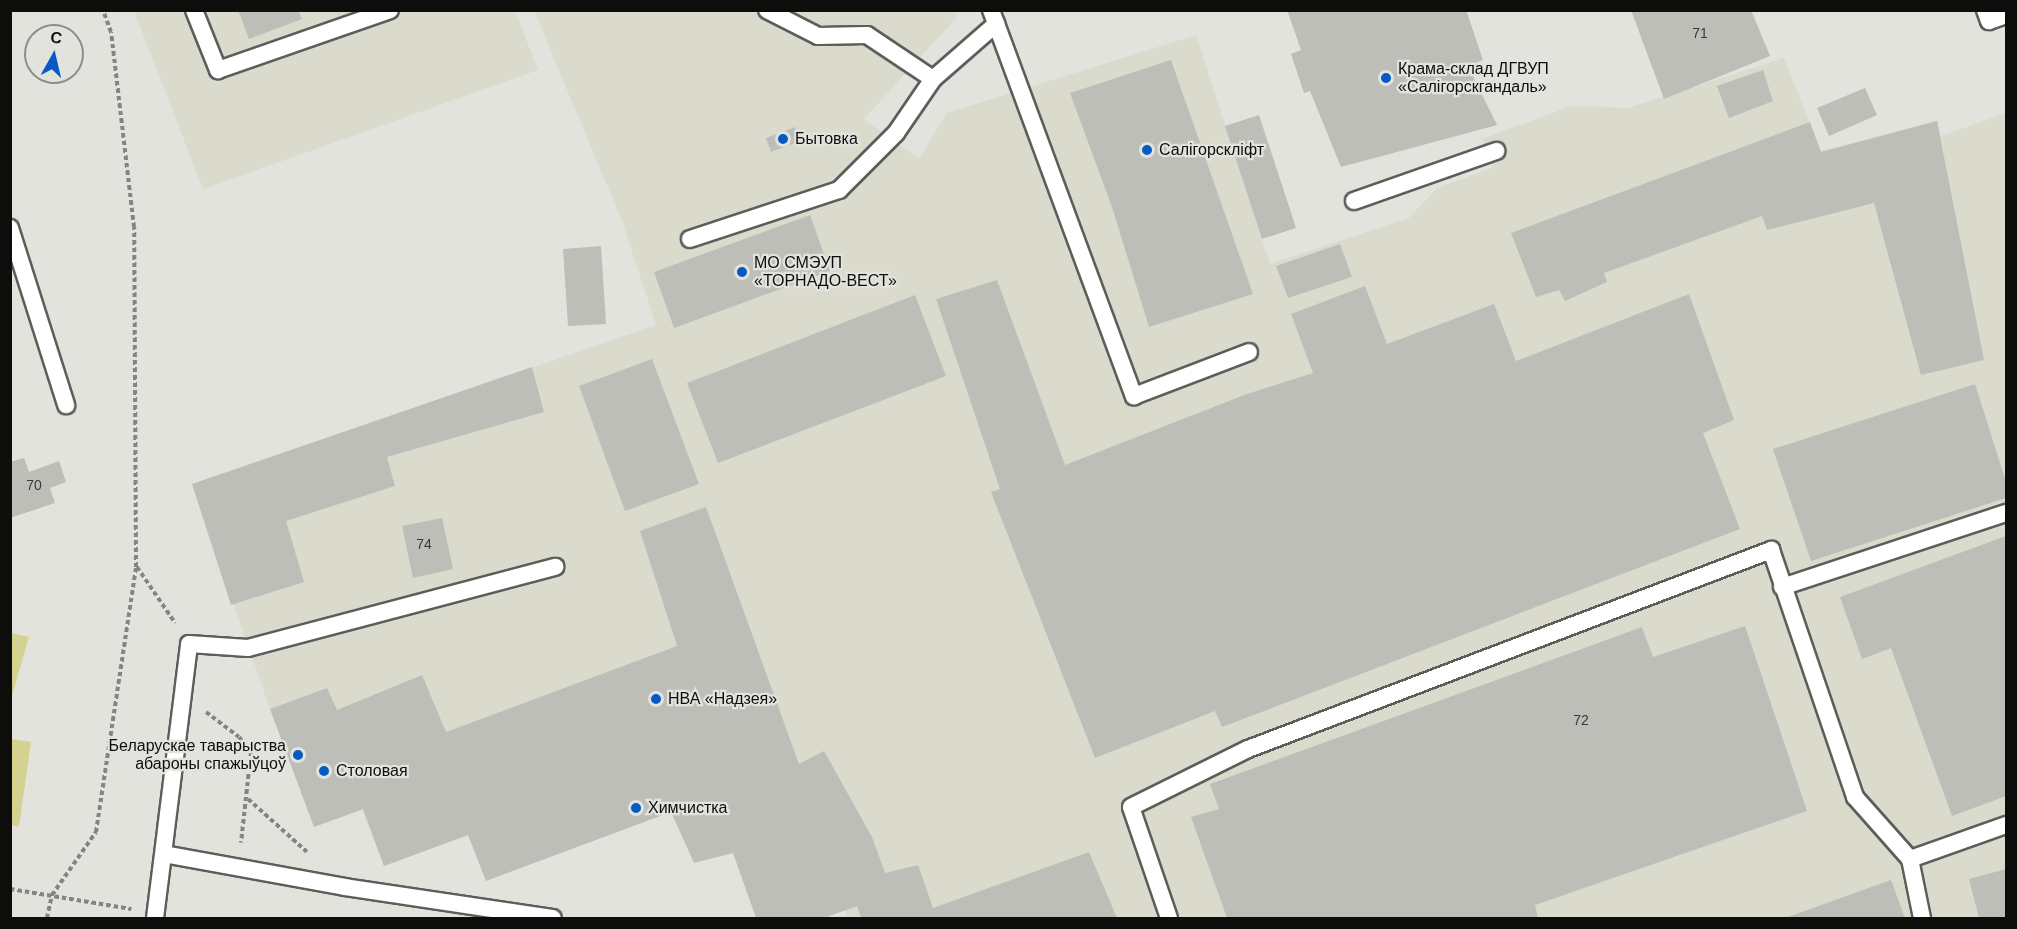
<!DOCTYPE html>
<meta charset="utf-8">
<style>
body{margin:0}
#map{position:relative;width:2017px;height:929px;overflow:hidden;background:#e3e3de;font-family:Helvetica,sans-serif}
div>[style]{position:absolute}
.built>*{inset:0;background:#dadacd}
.green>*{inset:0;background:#d4d191}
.building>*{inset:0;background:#bebeb8}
.path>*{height:4px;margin-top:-2px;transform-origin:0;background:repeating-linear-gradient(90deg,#848481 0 4.5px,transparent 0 7.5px)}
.roads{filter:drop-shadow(2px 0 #5d5d59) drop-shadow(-2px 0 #5d5d59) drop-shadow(0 2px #5d5d59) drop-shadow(0 -2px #5d5d59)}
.service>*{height:16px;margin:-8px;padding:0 8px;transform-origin:8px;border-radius:8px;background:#fff}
.dots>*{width:16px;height:16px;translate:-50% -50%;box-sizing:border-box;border:3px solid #e3e3de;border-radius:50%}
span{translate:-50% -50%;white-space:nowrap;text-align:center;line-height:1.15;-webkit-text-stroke:4.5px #e3e3de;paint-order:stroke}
.number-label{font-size:14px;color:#393936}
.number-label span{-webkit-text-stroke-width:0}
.poi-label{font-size:16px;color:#0d0d0b}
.left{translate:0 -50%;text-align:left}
.right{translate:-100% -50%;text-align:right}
.frame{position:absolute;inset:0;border:12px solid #0d0d0b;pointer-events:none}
.north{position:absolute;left:24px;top:24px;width:60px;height:60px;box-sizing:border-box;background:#e3e3de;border:2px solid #8d8d8a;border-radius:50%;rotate:8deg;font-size:16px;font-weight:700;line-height:24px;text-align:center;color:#0d0d0b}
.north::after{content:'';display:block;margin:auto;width:21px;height:27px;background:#055ac4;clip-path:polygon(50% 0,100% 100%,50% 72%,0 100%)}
</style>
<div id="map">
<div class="built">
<i style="clip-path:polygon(134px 11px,515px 11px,538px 70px,203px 189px)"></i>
<i style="clip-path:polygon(534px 11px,954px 11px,957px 17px,864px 119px,919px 159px,947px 113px,1196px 35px,1270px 264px,1409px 218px,1437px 188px,1492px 168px,1482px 139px,1571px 106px,1628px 108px,1784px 58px,1821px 151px,1937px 121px,1941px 136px,2006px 113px,2006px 918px,847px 918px,799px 764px,468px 835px,384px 866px,362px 810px,314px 827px,270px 709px,192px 484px,656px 325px,622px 221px)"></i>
</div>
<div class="green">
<i style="clip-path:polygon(11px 633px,29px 637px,11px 699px,10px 633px)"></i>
<i style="clip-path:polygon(11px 739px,31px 742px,19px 827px,11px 825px)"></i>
</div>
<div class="building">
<i style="clip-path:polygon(238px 10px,298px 10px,302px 19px,249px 39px)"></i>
<i style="clip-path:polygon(1287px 10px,1466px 10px,1483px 60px,1468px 66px,1497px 125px,1341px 167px,1310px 91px,1304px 93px,1291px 54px,1301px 50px)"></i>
<i style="clip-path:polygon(1631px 10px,1751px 10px,1770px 56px,1664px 99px)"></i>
<i style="clip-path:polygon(1171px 60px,1253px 294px,1149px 327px,1112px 207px,1070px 93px)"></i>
<i style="clip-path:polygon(1763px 70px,1773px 101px,1729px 118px,1717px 86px)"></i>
<i style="clip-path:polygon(1865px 88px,1877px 115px,1829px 136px,1817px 108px)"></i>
<i style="clip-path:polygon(1259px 115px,1296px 228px,1262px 239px,1225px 126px)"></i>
<i style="clip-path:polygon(1937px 121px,1984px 360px,1921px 375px,1874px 203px,1767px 230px,1762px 216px,1604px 273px,1607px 282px,1565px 301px,1559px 290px,1536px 297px,1511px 233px,1810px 122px,1821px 152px)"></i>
<i style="clip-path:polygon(795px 127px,800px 141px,771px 152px,766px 138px)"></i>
<i style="clip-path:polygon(810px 215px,830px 271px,674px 328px,654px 272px)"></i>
<i style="clip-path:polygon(1340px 244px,1352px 277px,1288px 298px,1276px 266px)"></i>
<i style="clip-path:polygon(601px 246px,606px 324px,568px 326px,563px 249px)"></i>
<i style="clip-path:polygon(997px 280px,1065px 465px,1247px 394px,1313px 373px,1291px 314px,1365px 286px,1387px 344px,1494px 304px,1516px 361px,1689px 294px,1734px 420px,1703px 433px,1740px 529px,1222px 727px,1215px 711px,1095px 758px,991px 492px,1000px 489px,936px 299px)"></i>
<i style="clip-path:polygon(915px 295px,946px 376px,718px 463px,687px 383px)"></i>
<i style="clip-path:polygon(652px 359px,699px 484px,625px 511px,579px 386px)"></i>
<i style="clip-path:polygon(532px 367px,544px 412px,387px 457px,395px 486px,286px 521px,304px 582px,231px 605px,192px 484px)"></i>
<i style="clip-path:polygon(1975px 384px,2006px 482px,2006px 498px,1811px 561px,1773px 449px)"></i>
<i style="clip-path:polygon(24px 458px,29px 472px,59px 461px,66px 482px,50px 488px,55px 503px,10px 518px,10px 462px)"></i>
<i style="clip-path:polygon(706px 507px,799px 764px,824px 751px,872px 837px,885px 873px,918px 865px,933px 908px,1089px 852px,1117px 918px,861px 918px,857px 906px,824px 918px,756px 918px,733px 853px,694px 863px,671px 812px,486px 881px,468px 835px,384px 866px,363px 809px,314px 827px,270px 709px,327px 688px,337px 710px,422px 675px,446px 732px,677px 646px,640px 531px)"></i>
<i style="clip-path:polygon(442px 518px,453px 569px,413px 578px,402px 526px)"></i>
<i style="clip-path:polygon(2006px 536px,2006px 796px,1952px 816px,1891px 648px,1862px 659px,1840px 597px)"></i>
<i style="clip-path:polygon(1745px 626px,1807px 811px,1535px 905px,1538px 918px,1227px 918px,1191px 817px,1219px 809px,1210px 784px,1642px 627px,1653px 657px)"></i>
<i style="clip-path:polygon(2006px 869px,2006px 918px,1979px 918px,1969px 879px)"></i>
<i style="clip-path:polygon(1891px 880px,1905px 918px,1785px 918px)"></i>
</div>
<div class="path">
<i style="left:137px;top:567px;width:68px;rotate:55.8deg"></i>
<i style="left:206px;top:712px;width:41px;rotate:37.1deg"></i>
<i style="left:239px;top:737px;width:19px;rotate:51deg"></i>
<i style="left:251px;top:752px;width:91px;rotate:96.3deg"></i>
<i style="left:248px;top:799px;width:79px;rotate:41.9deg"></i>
<i style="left:10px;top:889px;width:123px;rotate:9.4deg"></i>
<i style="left:47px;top:918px;width:24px;rotate:-78deg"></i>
<i style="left:52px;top:895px;width:77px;rotate:-55.1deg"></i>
<i style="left:96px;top:832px;width:268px;rotate:-81.4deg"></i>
<i style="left:136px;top:567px;width:340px;rotate:-90.3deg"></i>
<i style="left:134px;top:227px;width:196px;rotate:-96.7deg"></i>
<i style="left:111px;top:32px;width:23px;rotate:-110deg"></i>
</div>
<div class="roads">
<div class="service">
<i style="left:194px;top:10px;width:65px;rotate:68.2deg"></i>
<i style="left:218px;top:70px;width:182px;rotate:-19.2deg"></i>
<i style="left:767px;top:10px;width:57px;rotate:27deg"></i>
<i style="left:818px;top:36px;width:49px;rotate:-1.2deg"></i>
<i style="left:867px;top:35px;width:79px;rotate:33.7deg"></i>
<i style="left:991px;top:10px;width:412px;rotate:69.7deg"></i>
<i style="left:1134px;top:396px;width:123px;rotate:-20.9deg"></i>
<i style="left:1985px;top:10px;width:12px;rotate:70deg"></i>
<i style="left:1989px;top:21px;width:18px;rotate:-19deg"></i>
<i style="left:1354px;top:201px;width:151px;rotate:-19.4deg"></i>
<i style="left:10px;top:228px;width:186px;rotate:72.4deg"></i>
<i style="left:690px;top:239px;width:157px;rotate:-18.2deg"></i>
<i style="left:839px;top:190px;width:81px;rotate:-45deg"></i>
<i style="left:896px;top:133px;width:65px;rotate:-55.6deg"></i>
<i style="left:933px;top:79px;width:84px;rotate:-41.1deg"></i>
<i style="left:1782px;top:587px;width:236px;rotate:-18.3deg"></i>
<i style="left:164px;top:854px;width:184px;rotate:10.3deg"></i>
<i style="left:345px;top:887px;width:210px;rotate:8.5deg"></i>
<i style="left:1910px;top:859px;width:102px;rotate:-19.5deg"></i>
<i style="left:155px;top:918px;width:276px;rotate:-82.9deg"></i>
<i style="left:189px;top:644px;width:59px;rotate:3.9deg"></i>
<i style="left:248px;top:648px;width:318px;rotate:-14.8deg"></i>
<i style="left:1169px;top:918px;width:117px;rotate:-108.9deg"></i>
<i style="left:1131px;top:807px;width:131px;rotate:-26.4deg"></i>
<i style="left:1248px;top:749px;width:560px;rotate:-20.83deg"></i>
<i style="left:1771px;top:550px;width:261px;rotate:71.2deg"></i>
<i style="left:1855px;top:797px;width:83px;rotate:48.4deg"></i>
<i style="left:1910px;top:859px;width:60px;rotate:78.5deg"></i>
</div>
</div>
<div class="dots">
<i style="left:1386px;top:78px;background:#055ac4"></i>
<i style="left:783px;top:139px;background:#055ac4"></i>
<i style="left:1147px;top:150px;background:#055ac4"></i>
<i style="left:742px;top:272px;background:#055ac4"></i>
<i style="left:656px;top:699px;background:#055ac4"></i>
<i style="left:298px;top:755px;background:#055ac4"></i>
<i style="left:324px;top:771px;background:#055ac4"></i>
<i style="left:636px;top:808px;background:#055ac4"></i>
</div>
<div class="number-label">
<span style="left:1700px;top:33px">71</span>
<span style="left:34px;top:485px">70</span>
<span style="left:424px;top:544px">74</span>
<span style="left:1581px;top:720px">72</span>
</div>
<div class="poi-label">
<span class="left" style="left:1398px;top:78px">Крама-склад ДГВУП<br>«Салігорскгандаль»</span>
<span class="left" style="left:795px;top:139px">Бытовка</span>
<span class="left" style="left:1159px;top:150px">Салігорскліфт</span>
<span class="left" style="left:754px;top:272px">МО СМЭУП<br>«ТОРНАДО-ВЕСТ»</span>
<span class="left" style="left:668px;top:699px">НВА «Надзея»</span>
<span class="right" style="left:286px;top:755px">Беларускае таварыства<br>абароны спажыўцоў</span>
<span class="left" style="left:336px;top:771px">Столовая</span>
<span class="left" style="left:648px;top:808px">Химчистка</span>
</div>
<div class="frame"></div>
<div class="north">С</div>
</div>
